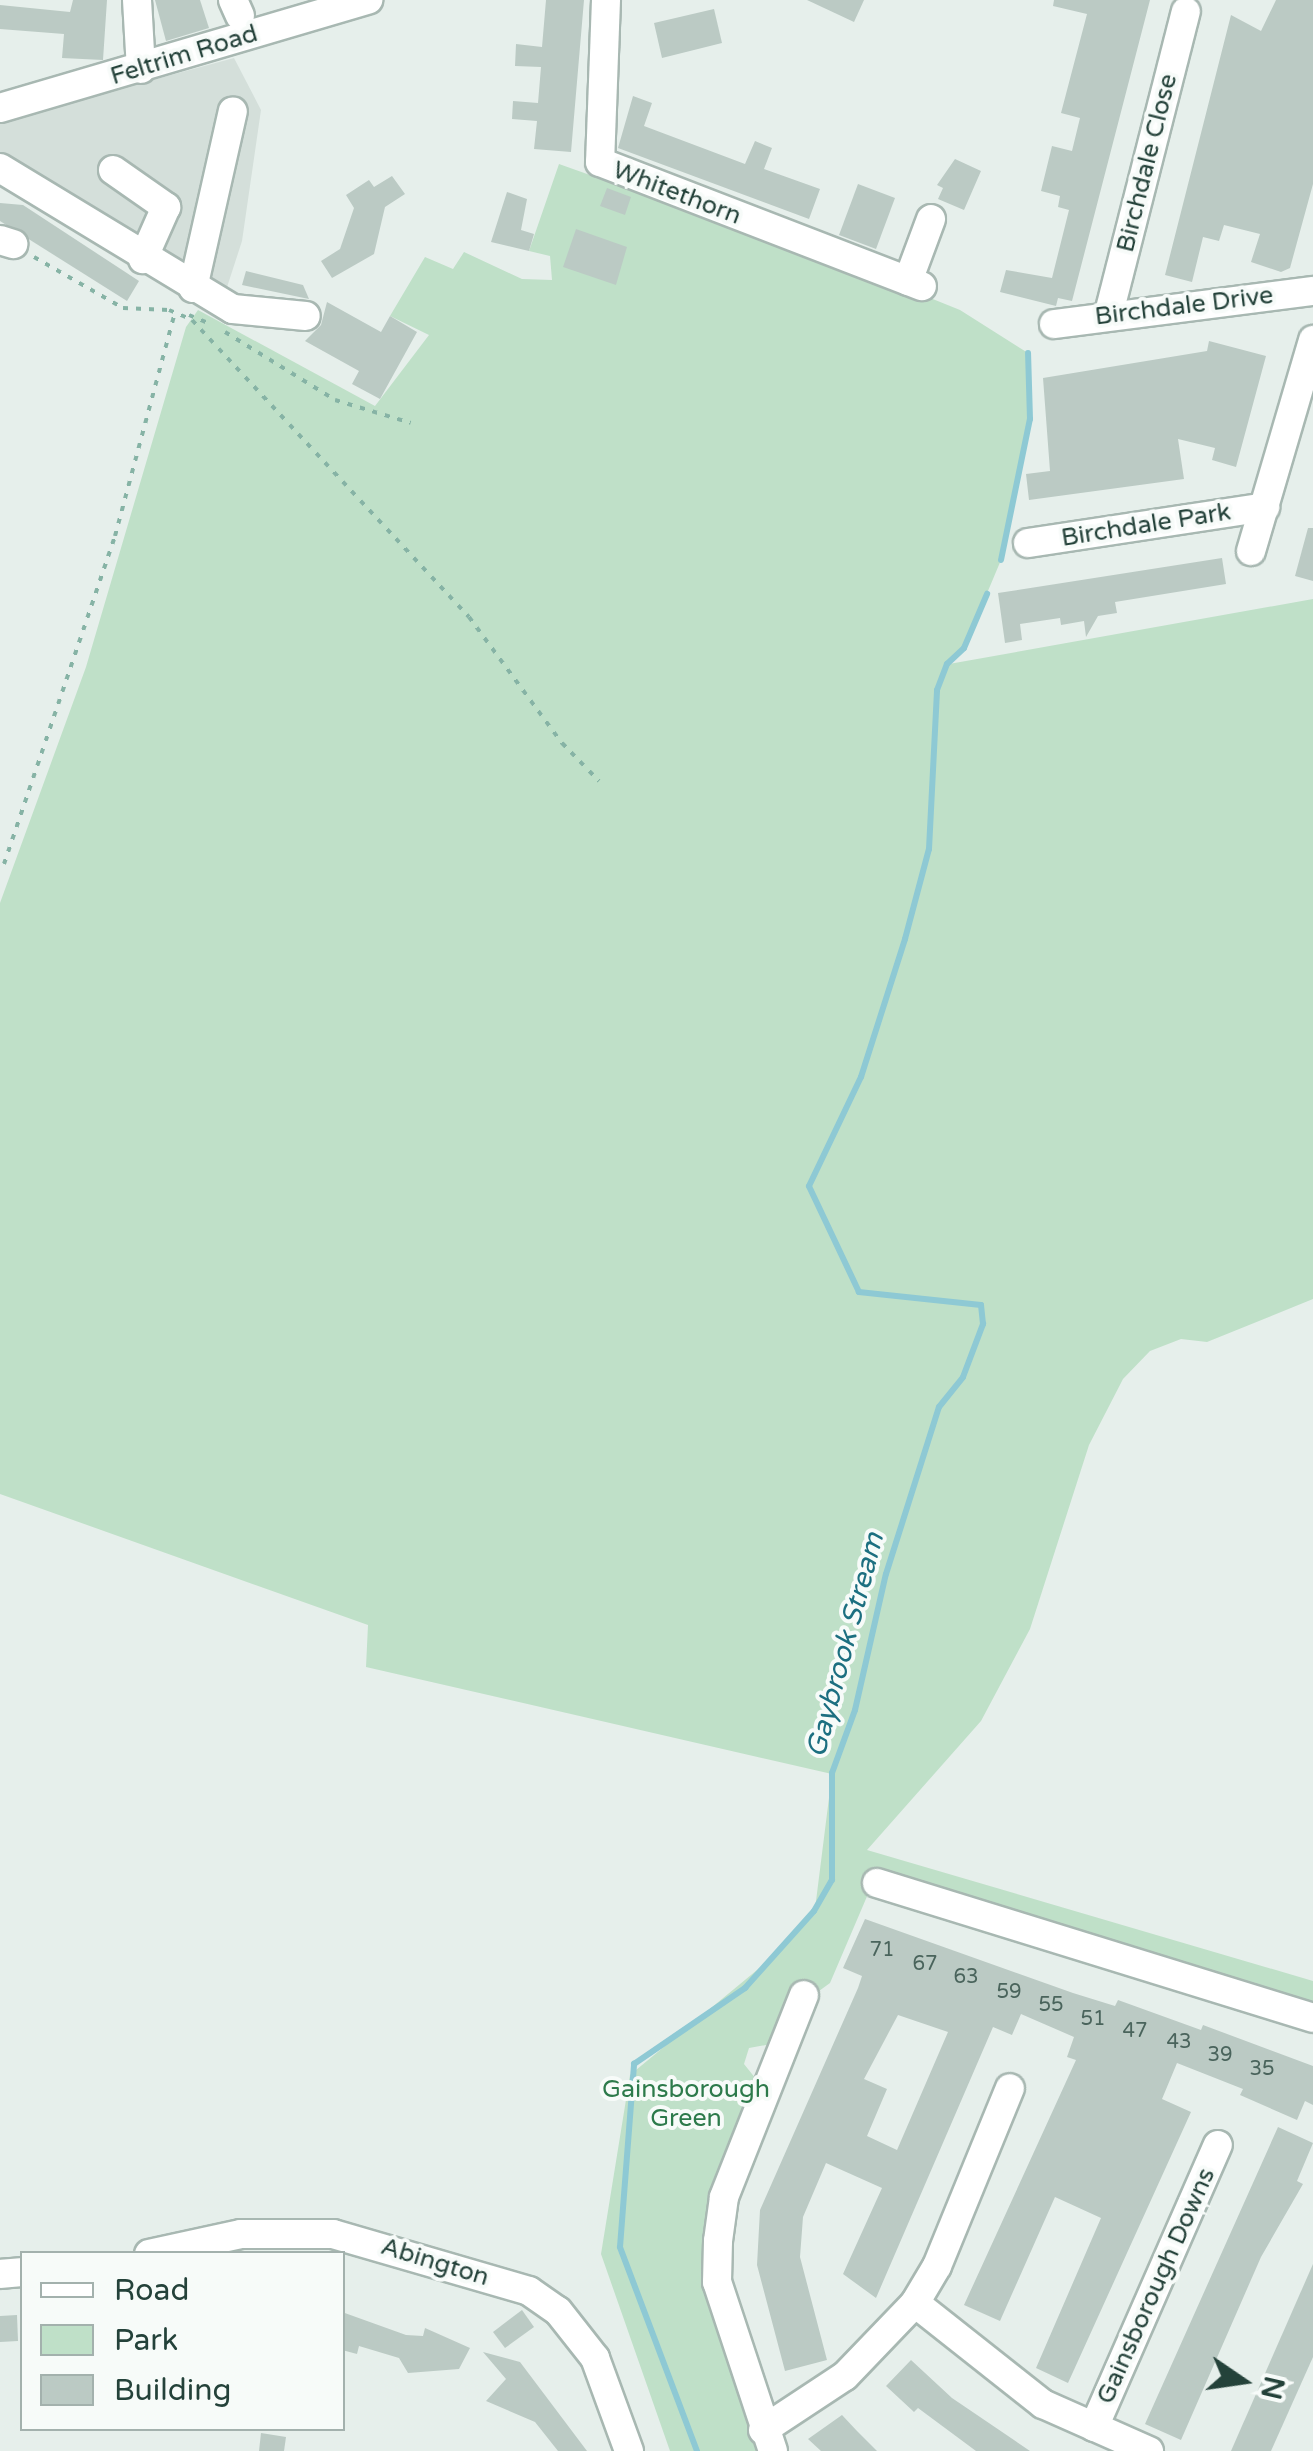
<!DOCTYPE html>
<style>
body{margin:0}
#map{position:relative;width:1313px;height:2451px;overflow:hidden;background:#e6efeb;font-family:"Varela Round",sans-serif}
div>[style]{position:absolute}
.built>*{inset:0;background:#d4dfda}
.green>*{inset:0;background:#bfe0c8}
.stream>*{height:6px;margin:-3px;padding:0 3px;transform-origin:3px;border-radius:3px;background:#8ec9d4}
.building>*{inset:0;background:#bbcac4}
.path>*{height:4px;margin-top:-2px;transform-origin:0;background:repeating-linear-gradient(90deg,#86b3a5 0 5px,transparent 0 13px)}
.roads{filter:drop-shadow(2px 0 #a8b8b2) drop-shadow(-2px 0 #a8b8b2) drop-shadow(0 2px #a8b8b2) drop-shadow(0 -2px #a8b8b2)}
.minor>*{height:28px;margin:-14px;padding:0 14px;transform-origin:14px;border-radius:14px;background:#fff}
span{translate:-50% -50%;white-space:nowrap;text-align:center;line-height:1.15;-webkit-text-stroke:8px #f7fbf9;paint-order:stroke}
.number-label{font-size:20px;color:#4a645c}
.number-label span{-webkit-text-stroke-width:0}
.street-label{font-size:25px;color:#24423a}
.park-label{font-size:25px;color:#2d7a4b}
.water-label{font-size:28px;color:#1c6f80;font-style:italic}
.legend{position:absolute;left:20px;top:2251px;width:325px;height:180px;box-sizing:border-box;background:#f7fbf9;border:2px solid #a3b1ad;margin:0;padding:12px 18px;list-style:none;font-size:30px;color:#24423a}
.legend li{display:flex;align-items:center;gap:20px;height:50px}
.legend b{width:50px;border:2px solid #a3b1ad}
.north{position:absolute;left:1193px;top:2331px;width:100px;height:100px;-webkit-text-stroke:8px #f7fbf9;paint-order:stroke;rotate:103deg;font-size:28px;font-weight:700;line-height:40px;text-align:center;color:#24423a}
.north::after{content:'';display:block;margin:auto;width:35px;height:45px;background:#24423a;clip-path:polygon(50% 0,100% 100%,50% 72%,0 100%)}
</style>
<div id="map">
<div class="built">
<i style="clip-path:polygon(234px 58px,261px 110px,242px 241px,217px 318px,148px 276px,156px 262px,0 160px,0 121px)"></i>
</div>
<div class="green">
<i style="clip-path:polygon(559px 164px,893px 283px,960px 310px,1028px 353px,1030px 419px,1001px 560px,964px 648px,949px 664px,1313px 599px,1313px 1299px,1207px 1342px,1181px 1339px,1150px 1351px,1123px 1379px,1089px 1445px,1030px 1629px,981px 1721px,867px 1850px,1313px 1981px,1313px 2007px,877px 1873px,830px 1983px,819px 1991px,799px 1984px,771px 2044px,749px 2048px,744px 2064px,756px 2079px,709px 2224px,762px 2451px,670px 2451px,601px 2254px,630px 2075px,769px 1960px,815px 1909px,832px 1774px,366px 1667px,368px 1625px,0 1494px,0 903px,86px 667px,186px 327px,198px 310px,375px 406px,429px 335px,390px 316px,425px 257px,453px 269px,464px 252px,522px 279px,552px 280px,550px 256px,529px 251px)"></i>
</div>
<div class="stream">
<i style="left:1001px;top:560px;width:144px;rotate:-78.4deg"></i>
<i style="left:1030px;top:419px;width:66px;rotate:-91.7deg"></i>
<i style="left:697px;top:2451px;width:218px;rotate:-110.7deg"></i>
<i style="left:620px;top:2247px;width:184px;rotate:-85.6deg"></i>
<i style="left:634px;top:2064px;width:135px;rotate:-34.4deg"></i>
<i style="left:745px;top:1988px;width:103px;rotate:-48.1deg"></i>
<i style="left:814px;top:1911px;width:36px;rotate:-60deg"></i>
<i style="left:832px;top:1880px;width:107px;rotate:-90deg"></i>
<i style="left:832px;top:1773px;width:67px;rotate:-69.9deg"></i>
<i style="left:855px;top:1710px;width:139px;rotate:-77.2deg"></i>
<i style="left:886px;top:1574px;width:175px;rotate:-72.4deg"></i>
<i style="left:939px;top:1407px;width:38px;rotate:-51deg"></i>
<i style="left:963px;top:1377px;width:57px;rotate:-69.3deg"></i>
<i style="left:983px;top:1324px;width:19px;rotate:-96deg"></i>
<i style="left:981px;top:1305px;width:123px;rotate:-173.9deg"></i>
<i style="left:859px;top:1292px;width:117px;rotate:-115.3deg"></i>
<i style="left:809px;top:1186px;width:121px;rotate:-64.5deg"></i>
<i style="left:861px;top:1077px;width:145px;rotate:-72.3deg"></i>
<i style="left:905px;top:939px;width:93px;rotate:-75.1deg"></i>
<i style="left:929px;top:849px;width:159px;rotate:-87.1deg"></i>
<i style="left:937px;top:690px;width:28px;rotate:-69deg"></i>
<i style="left:947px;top:664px;width:23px;rotate:-43deg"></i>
<i style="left:964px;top:648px;width:59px;rotate:-66.9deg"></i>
</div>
<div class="building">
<i style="clip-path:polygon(73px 0,107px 0,103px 60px,62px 58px,64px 34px,0 29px,0 5px,70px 12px)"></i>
<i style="clip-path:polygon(155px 0,200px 0,209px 28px,166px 41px)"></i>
<i style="clip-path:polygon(546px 0,584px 0,571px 152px,534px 149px,537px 121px,512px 119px,513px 101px,538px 103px,541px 67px,515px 66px,516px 44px,542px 47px)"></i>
<i style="clip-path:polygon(807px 0,864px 0,854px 22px)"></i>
<i style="clip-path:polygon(1054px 0,1150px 0,1072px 301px,1058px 298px,1056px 306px,1000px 292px,1006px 270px,1052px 278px,1069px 210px,1058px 207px,1060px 196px,1041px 191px,1052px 146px,1072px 151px,1080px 118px,1061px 113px,1087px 14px,1053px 6px)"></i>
<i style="clip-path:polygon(1276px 0,1313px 0,1313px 184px,1290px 268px,1281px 272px,1251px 262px,1260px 234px,1224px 225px,1219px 241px,1203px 237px,1192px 282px,1165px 275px,1231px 15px,1261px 31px)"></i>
<i style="clip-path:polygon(714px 9px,722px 43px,662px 58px,654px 23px)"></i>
<i style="clip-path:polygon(633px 96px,652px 103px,644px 126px,745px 164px,755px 141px,772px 148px,764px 169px,820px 189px,809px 219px,618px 148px)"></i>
<i style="clip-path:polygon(955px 159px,981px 171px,964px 210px,938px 199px,943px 188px,937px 185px)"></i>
<i style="clip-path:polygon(392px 176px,405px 194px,385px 207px,374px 254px,332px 278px,321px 261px,340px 249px,354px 208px,346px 195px,369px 180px,374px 187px)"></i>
<i style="clip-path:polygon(858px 184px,895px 198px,876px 249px,839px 235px)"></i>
<i style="clip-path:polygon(607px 188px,631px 197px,625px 215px,600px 206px)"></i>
<i style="clip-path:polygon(507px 192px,527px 199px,521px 230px,534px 234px,529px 251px,491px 242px)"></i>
<i style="clip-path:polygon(0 203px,23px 205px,139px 281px,127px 301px,0 221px)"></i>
<i style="clip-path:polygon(576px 229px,627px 247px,616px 285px,563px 267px)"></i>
<i style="clip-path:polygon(246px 271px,303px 285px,309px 299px,242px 285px)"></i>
<i style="clip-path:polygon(327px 302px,381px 332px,390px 316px,417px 332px,380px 399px,352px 384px,359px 371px,305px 341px,321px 325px)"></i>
<i style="clip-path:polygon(1209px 341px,1266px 356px,1236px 467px,1212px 460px,1215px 448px,1178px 439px,1184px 479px,1029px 500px,1026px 474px,1050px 471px,1043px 378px,1207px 351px)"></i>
<i style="clip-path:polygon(1308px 528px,1313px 528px,1313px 581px,1295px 576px)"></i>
<i style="clip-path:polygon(1222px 558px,1226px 584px,1115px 602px,1117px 613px,1098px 616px,1086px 637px,1084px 621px,1061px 625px,1060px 618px,1020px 624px,1022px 640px,1005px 643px,998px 593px)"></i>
<i style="clip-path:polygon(evenodd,865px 1919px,1073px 1993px,1115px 2006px,1118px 2000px,1201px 2030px,1203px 2025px,1313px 2066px,1313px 2105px,1305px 2101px,1297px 2120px,1240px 2095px,1243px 2089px,1177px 2063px,1162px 2099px,1191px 2112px,1068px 2383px,1036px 2368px,1101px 2218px,1055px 2197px,1000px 2321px,964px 2305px,1076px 2060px,1067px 2057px,1074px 2037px,1021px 2014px,1012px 2035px,993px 2027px,876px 2298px,843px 2274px,882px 2188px,826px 2163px,803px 2217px,800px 2257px,827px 2360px,785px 2371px,757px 2265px,760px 2210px,858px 1988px,862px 1976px,843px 1968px,865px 1919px,898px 2015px,948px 2032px,897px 2150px,867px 2136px,887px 2089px,864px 2079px,898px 2015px)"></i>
<i style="clip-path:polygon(1278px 2127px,1313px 2143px,1297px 2181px,1303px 2184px,1261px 2257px,1181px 2440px,1145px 2424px)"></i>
<i style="clip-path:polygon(1313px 2264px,1313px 2357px,1271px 2451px,1231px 2451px)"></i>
<i style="clip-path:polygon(522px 2310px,534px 2327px,505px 2348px,493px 2332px)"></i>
<i style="clip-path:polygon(342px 2312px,406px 2335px,423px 2336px,425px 2328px,470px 2348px,459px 2369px,408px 2373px,399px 2358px,359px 2346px,357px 2354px,342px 2350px)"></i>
<i style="clip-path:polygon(17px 2315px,18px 2341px,0 2342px,0 2316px)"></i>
<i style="clip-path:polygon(483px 2352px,520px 2362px,587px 2451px,558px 2451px,535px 2422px,486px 2401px,506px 2379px)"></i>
<i style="clip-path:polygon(911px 2360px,952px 2398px,1030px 2451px,976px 2451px,918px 2408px,914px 2412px,886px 2386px)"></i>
<i style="clip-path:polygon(842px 2415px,857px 2431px,877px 2451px,821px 2451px,808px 2439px)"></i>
<i style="clip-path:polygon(261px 2433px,286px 2437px,284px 2451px,259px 2451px)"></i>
</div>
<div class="path">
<i style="left:34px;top:257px;width:103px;rotate:29.8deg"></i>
<i style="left:123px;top:308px;width:46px;rotate:2.5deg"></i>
<i style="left:169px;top:310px;width:25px;rotate:23deg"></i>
<i style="left:192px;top:320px;width:406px;rotate:47deg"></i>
<i style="left:469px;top:617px;width:157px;rotate:53.6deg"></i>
<i style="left:562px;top:743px;width:53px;rotate:45.8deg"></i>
<i style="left:189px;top:315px;width:21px;rotate:23deg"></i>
<i style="left:225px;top:332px;width:129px;rotate:31.7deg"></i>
<i style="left:335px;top:400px;width:79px;rotate:16.8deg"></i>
<i style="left:4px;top:864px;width:346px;rotate:-71.3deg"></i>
<i style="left:115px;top:536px;width:232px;rotate:-75deg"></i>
</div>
<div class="roads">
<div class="minor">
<i style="left:137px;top:0;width:69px;rotate:86.7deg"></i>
<i style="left:233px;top:0;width:17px;rotate:66deg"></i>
<i style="left:606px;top:0;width:162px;rotate:92.1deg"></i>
<i style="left:600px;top:162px;width:345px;rotate:21.1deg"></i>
<i style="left:0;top:108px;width:384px;rotate:-16.4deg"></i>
<i style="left:0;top:168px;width:272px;rotate:31.2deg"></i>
<i style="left:233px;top:309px;width:73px;rotate:5.5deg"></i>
<i style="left:113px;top:170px;width:65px;rotate:34.9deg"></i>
<i style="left:166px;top:207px;width:57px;rotate:113.9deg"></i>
<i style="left:0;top:240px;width:14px;rotate:17deg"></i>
<i style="left:908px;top:281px;width:66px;rotate:-69.6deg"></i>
<i style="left:193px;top:288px;width:181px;rotate:-77.3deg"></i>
<i style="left:1109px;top:313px;width:311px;rotate:-75.7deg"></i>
<i style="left:1054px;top:324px;width:261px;rotate:-7.3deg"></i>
<i style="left:1028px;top:543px;width:240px;rotate:-8.6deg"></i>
<i style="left:1251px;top:551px;width:220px;rotate:-73.6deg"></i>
<i style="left:877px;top:1883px;width:456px;rotate:17.2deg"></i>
<i style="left:149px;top:2254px;width:94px;rotate:-12.3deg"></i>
<i style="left:241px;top:2234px;width:92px"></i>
<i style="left:333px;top:2234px;width:204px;rotate:16.2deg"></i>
<i style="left:529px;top:2291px;width:35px;rotate:35deg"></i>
<i style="left:558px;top:2311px;width:60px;rotate:51.8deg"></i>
<i style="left:595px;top:2358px;width:99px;rotate:69.9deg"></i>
<i style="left:0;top:2274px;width:22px;rotate:-5deg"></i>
<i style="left:915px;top:2303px;width:163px;rotate:38.3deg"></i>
<i style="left:1043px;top:2404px;width:116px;rotate:23.9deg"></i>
<i style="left:1094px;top:2427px;width:308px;rotate:-66.3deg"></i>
<i style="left:763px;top:2430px;width:98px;rotate:-33.4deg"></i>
<i style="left:845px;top:2376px;width:101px;rotate:-46.2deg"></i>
<i style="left:915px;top:2303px;width:43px;rotate:-59.3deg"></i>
<i style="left:937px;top:2266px;width:192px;rotate:-67.7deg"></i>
<i style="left:773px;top:2451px;width:178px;rotate:-108.3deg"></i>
<i style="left:717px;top:2282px;width:41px;rotate:-88.6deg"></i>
<i style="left:718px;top:2241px;width:44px;rotate:-82.2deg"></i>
<i style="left:724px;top:2197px;width:217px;rotate:-68.4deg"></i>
</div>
</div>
<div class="number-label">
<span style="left:882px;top:1950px">71</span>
<span style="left:925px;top:1964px">67</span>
<span style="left:966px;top:1977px">63</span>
<span style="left:1009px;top:1992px">59</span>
<span style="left:1051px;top:2005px">55</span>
<span style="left:1093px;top:2019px">51</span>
<span style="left:1135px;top:2031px">47</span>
<span style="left:1179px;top:2042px">43</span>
<span style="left:1220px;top:2055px">39</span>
<span style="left:1262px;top:2069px">35</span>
</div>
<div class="street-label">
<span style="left:184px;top:55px;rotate:-17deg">Feltrim Road</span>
<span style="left:1147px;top:163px;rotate:-76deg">Birchdale Close</span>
<span style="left:677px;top:193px;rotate:21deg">Whitethorn</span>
<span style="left:1184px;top:306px;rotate:-7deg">Birchdale Drive</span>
<span style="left:1146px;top:525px;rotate:-9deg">Birchdale Park</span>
<span style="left:435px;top:2262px;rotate:17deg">Abington</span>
<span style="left:1156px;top:2286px;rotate:-66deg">Gainsborough Downs</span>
</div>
<div class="park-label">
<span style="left:686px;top:2104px">Gainsborough<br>Green</span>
</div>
<div class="water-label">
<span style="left:845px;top:1645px;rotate:-75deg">Gaybrook Stream</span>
</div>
<ul class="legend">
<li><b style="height:12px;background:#fff"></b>Road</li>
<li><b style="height:28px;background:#bfe0c8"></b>Park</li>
<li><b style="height:28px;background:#bbcac4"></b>Building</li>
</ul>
<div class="north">N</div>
</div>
